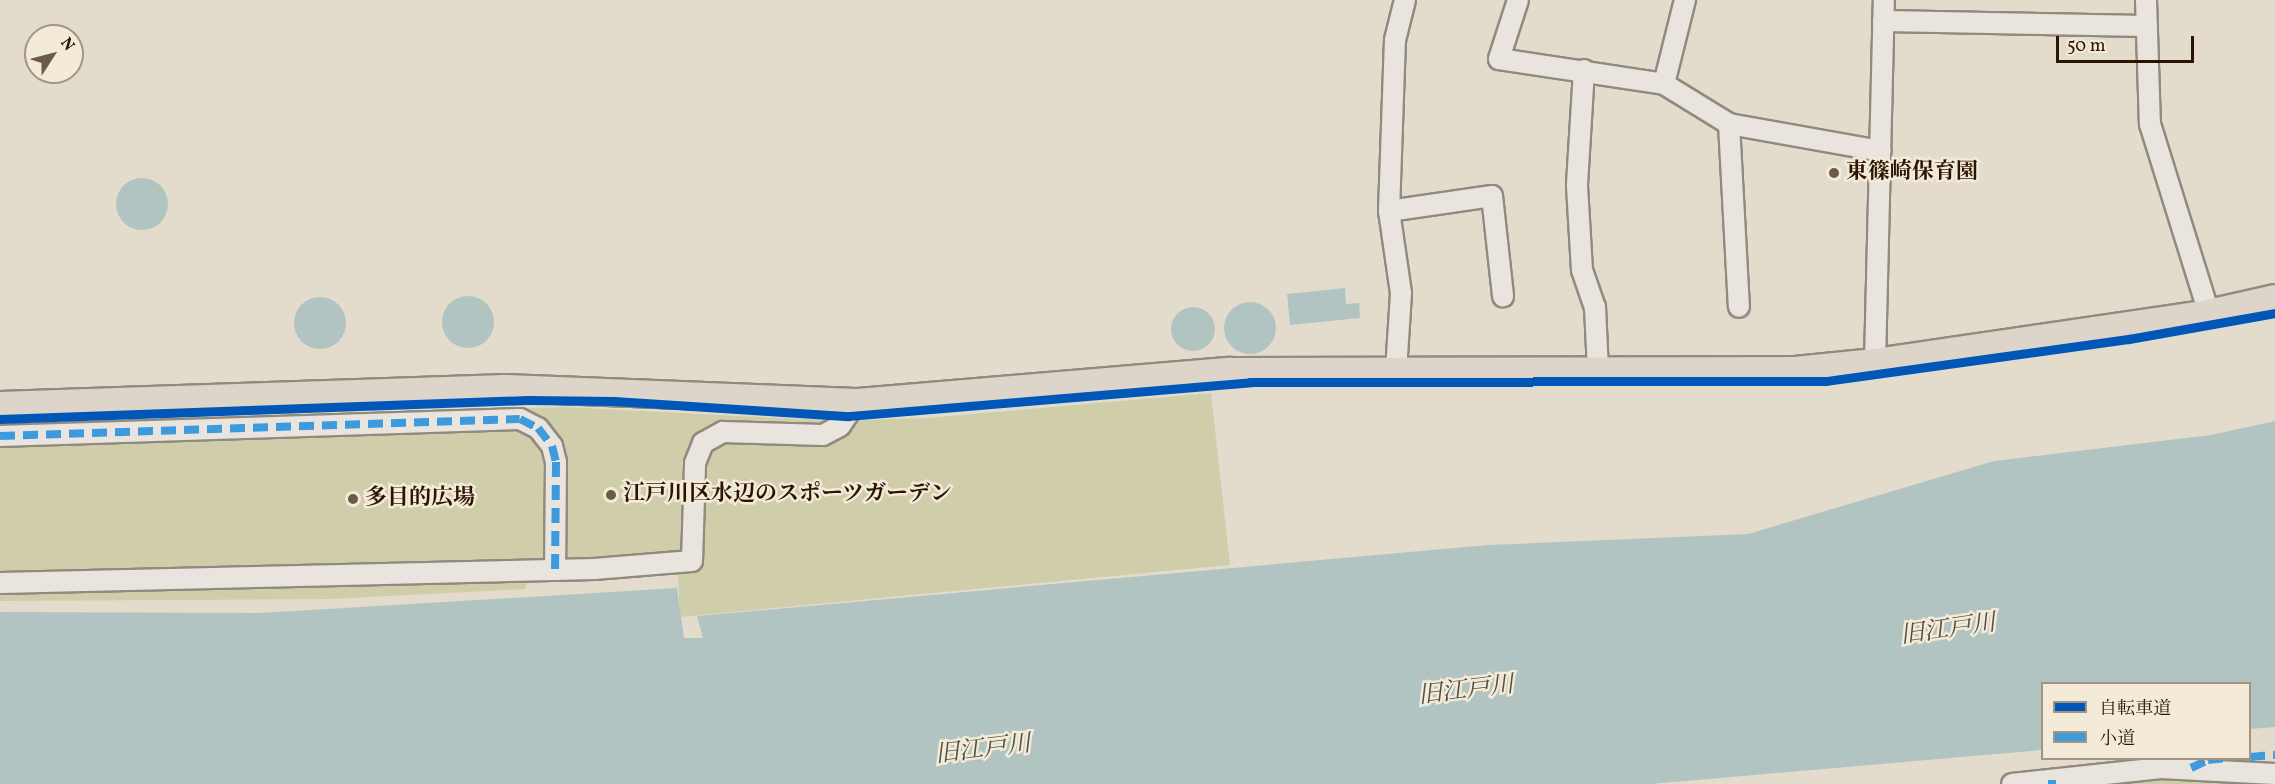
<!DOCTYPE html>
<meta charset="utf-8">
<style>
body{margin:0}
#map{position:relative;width:2275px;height:784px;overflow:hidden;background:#e3dccd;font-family:Vollkorn,"Noto Serif JP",serif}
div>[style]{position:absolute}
.green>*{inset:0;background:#d0cdab}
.water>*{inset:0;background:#b2c4c2}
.round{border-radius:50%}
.roads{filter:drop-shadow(2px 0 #918a7f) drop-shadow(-2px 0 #918a7f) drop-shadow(0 2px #918a7f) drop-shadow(0 -2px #918a7f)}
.minor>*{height:20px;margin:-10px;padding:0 10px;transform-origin:10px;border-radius:10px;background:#e9e5de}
.major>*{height:26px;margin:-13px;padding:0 13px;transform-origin:13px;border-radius:13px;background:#ddd5c9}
.quiet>*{height:8px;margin-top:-4px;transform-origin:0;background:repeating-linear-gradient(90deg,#3d9adc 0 15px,transparent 0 23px)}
.cycleway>*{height:9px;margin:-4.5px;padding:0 4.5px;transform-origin:4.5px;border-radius:4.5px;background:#0057b8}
.dots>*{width:16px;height:16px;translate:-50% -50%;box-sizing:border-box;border:3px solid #f3ead8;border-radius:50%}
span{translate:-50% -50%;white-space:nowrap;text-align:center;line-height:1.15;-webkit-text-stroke:5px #f3ead8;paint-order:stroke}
.poi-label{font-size:22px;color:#2b1500;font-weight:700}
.left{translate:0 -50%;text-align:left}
.water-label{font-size:24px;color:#534f42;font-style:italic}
.legend{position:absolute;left:2041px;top:682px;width:210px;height:78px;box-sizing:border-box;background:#f3ead8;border:2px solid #a39582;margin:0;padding:8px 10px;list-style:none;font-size:18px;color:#2b1500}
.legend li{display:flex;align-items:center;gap:12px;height:30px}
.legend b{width:30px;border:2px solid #a39582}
.north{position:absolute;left:24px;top:24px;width:60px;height:60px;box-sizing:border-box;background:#f3ead8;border:2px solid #a39582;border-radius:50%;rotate:54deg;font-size:16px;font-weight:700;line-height:24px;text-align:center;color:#2b1500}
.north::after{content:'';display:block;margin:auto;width:21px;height:27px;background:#6b5b48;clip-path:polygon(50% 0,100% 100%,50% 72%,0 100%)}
.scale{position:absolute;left:2056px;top:36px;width:138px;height:27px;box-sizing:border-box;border:3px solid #2b1500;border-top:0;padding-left:8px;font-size:18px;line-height:21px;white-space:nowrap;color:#2b1500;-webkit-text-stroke:4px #f3ead8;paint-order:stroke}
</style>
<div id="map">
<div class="green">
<i style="clip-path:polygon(1211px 393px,1230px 565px,680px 617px,678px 575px,673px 572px,528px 580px,525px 589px,332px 599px,0 601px,0 425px,564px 407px,839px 421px,927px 418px)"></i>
<i style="clip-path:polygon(2171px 771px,2221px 779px,2222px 784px,2115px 784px,2115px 779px)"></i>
</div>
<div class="water">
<i class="round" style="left:116px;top:178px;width:52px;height:52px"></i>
<i style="clip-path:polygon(1345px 288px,1346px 304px,1359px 303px,1360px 318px,1290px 325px,1287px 294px)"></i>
<i class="round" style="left:442px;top:296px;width:52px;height:52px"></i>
<i class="round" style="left:294px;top:297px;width:52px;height:52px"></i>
<i class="round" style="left:1224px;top:302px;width:52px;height:52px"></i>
<i class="round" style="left:1171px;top:307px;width:44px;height:44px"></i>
<i style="clip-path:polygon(2275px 421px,2275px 727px,2250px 729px,2250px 684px,2042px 684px,2042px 750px,1651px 784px,0 784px,0 612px,260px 613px,677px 588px,684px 638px,703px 638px,697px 616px,1488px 545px,1748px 534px,1994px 461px,2211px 435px)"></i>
</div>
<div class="roads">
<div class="minor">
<i style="left:1518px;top:0;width:62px;rotate:107.9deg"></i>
<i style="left:1499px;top:59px;width:167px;rotate:8.6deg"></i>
<i style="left:1664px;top:84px;width:76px;rotate:31.6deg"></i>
<i style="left:1729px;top:124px;width:154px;rotate:10.1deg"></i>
<i style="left:2146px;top:0;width:124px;rotate:88.2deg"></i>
<i style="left:2150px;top:124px;width:198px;rotate:72.7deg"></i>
<i style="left:1883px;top:21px;width:264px;rotate:1.1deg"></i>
<i style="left:1584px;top:70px;width:116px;rotate:93.5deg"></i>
<i style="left:1577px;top:186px;width:84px;rotate:86.6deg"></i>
<i style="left:1582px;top:270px;width:39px;rotate:71deg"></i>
<i style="left:1595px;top:307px;width:63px;rotate:87.3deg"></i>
<i style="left:1664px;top:84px;width:87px;rotate:-76deg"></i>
<i style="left:1729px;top:124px;width:183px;rotate:86.9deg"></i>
<i style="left:1389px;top:211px;width:104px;rotate:-8.3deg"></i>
<i style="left:1492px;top:196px;width:101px;rotate:83.7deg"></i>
<i style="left:1875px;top:362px;width:362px;rotate:-88.6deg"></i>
<i style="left:1396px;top:371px;width:78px;rotate:-86.3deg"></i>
<i style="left:1401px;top:293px;width:83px;rotate:-98.3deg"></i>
<i style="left:1389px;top:211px;width:171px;rotate:-88deg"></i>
<i style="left:1395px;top:40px;width:41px;rotate:-76deg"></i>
<i style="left:0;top:436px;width:520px;rotate:-1.87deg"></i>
<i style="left:520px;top:419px;width:20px;rotate:27deg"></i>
<i style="left:538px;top:428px;width:23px;rotate:52deg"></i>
<i style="left:552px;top:446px;width:16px;rotate:76deg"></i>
<i style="left:556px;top:462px;width:108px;rotate:90.5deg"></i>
<i style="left:0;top:583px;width:594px;rotate:-1.35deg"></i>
<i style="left:594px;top:569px;width:98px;rotate:-4.7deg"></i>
<i style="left:692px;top:561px;width:98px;rotate:-88.2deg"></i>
<i style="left:695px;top:463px;width:22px;rotate:-68deg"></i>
<i style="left:703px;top:443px;width:23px;rotate:-29deg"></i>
<i style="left:723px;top:432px;width:100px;rotate:1.7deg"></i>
<i style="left:823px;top:435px;width:19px;rotate:-28deg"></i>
<i style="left:840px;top:426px;width:29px;rotate:-56deg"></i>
<i style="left:2012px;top:784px;width:150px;rotate:-6.1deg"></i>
<i style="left:2161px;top:768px;width:114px;rotate:3deg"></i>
</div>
<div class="major">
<i style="left:0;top:405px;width:506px;rotate:-1.92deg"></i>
<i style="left:506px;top:388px;width:350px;rotate:2.3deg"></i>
<i style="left:856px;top:402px;width:374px;rotate:-4.8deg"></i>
<i style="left:1229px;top:371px;width:566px;rotate:-0.1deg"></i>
<i style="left:1795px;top:370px;width:80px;rotate:-5.7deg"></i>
<i style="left:1875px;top:362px;width:338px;rotate:-8.3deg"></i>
<i style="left:2209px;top:313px;width:68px;rotate:-12.8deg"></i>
</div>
</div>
<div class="quiet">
<i style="left:0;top:436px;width:520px;rotate:-1.87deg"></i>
<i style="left:520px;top:419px;width:20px;rotate:27deg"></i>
<i style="left:538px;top:428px;width:23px;rotate:52deg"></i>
<i style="left:552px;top:446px;width:16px;rotate:76deg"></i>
<i style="left:556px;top:462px;width:108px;rotate:90.5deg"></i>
<i style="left:2250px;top:757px;width:25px;rotate:-5deg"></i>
<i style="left:2191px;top:768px;width:19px;rotate:-25deg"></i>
<i style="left:2208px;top:760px;width:19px;rotate:-6deg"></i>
<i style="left:2052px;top:780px;width:4px;rotate:90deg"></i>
</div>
<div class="cycleway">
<i style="left:0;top:419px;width:528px;rotate:-2.06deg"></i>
<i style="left:528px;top:400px;width:86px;rotate:0.7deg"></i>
<i style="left:614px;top:401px;width:235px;rotate:3.7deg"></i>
<i style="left:849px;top:416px;width:402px;rotate:-4.8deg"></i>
<i style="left:1250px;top:382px;width:576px;rotate:-0.1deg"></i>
<i style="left:1826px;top:381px;width:306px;rotate:-7.9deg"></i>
<i style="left:2129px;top:339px;width:148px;rotate:-10.1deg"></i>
</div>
<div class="dots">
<i style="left:1834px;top:173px;background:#6b5b48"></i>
<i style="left:611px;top:495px;background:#6b5b48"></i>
<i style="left:353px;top:499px;background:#6b5b48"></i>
</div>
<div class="poi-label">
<span class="left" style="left:1846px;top:173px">東篠崎保育園</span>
<span class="left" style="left:623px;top:495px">江戸川区水辺のスポーツガーデン</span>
<span class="left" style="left:365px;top:499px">多目的広場</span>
</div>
<div class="water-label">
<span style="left:1948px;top:631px;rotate:-8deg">旧江戸川</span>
<span style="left:1466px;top:692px;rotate:-7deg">旧江戸川</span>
<span style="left:983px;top:751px;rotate:-7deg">旧江戸川</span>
</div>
<ul class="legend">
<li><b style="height:8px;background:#0057b8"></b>自転車道</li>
<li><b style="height:8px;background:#3d9adc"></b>小道</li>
</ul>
<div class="north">N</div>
<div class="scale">50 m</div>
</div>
